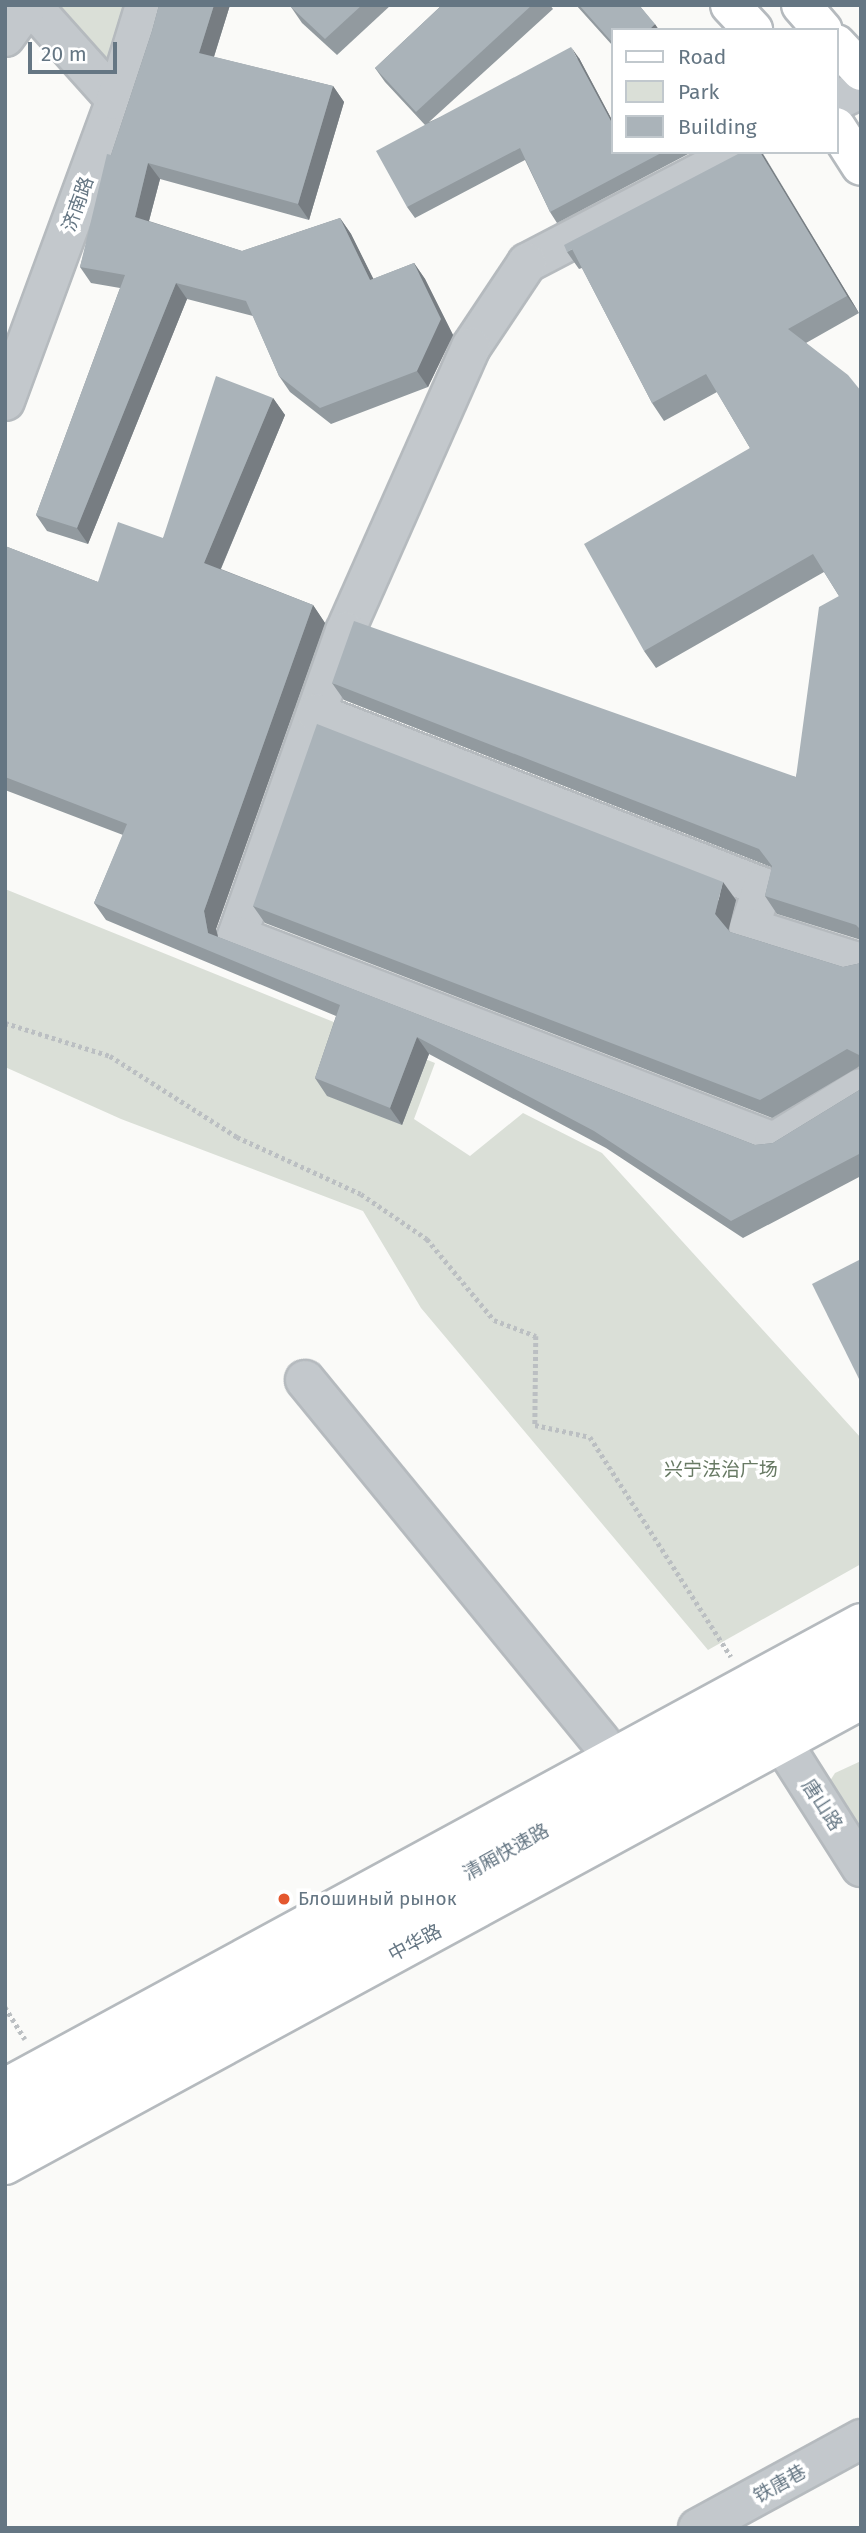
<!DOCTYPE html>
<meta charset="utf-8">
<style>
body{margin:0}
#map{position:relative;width:866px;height:2533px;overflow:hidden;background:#fafaf8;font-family:"Fira Sans","Noto Sans SC",sans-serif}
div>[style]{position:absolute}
.green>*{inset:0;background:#dadfd7}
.path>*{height:4.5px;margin-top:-2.25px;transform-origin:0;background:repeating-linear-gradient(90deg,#bbbfc2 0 3.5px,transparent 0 7px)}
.roads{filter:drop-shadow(2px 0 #b5babe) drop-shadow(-2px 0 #b5babe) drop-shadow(0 2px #b5babe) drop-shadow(0 -2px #b5babe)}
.minor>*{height:38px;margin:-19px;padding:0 19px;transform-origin:19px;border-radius:19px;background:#c3c8cc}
.major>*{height:38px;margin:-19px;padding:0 19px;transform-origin:19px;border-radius:19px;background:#fff}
.highway>*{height:38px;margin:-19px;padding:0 19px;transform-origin:19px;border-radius:19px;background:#fff}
.wall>*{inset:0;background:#929a9f}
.shaded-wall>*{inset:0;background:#777d82}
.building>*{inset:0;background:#aab3b9}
.dots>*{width:19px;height:19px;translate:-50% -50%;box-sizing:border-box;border:4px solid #fff;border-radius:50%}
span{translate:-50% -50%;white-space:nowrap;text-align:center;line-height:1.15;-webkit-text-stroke:7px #fff;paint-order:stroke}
.street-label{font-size:19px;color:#657683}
.park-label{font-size:19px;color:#687a64}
.poi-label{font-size:19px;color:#657683}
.left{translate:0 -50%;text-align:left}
.frame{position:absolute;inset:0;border:7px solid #657683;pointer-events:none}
.legend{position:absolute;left:611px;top:28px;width:228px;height:126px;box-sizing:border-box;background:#fff;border:2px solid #c1c8cd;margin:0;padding:9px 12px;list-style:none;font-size:21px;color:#657683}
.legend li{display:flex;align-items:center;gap:14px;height:35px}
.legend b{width:35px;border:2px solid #c1c8cd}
.scale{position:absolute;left:28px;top:42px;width:89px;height:32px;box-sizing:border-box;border:4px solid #657683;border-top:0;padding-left:9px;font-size:21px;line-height:24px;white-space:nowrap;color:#657683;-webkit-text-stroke:5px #fff;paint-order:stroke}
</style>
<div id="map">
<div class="green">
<i style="clip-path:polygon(31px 5px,125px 5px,98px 89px)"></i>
<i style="clip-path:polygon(5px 889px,435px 1063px,414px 1119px,470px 1156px,523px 1113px,602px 1153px,861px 1438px,861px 1564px,708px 1650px,421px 1308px,363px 1211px,121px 1119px,5px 1067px)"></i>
<i style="clip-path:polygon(861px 1761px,861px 1853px,826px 1787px,835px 1773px)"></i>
</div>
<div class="path">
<i style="left:5px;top:1023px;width:110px;rotate:17.4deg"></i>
<i style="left:110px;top:1056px;width:151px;rotate:32.5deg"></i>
<i style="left:237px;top:1137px;width:136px;rotate:24.7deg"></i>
<i style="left:361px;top:1194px;width:80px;rotate:34.3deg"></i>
<i style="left:427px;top:1239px;width:105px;rotate:50.4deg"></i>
<i style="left:494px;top:1320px;width:45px;rotate:20.9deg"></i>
<i style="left:536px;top:1336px;width:89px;rotate:90.6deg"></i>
<i style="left:535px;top:1425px;width:56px;rotate:12.3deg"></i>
<i style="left:590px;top:1437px;width:261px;rotate:57.3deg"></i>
<i style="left:5px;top:2007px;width:38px;rotate:58deg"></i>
</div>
<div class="roads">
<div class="minor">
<i style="left:31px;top:5px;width:127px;rotate:48.2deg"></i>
<i style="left:5px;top:37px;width:39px;rotate:-54deg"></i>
<i style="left:836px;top:101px;width:28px;rotate:-26deg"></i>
<i style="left:740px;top:152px;width:240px;rotate:152.5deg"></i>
<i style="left:527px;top:263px;width:101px;rotate:123.7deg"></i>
<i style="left:471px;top:347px;width:311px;rotate:113.9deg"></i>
<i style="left:345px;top:631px;width:324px;rotate:109.5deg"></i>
<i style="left:237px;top:936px;width:575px;rotate:20.99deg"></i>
<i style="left:774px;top:1142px;width:102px;rotate:-31.8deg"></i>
<i style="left:5px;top:401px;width:321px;rotate:-69.8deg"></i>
<i style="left:116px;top:100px;width:99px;rotate:-73deg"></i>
<i style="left:316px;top:713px;width:480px;rotate:21.3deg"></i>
<i style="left:763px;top:887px;width:43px;rotate:108.9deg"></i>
<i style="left:749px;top:928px;width:117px;rotate:17.4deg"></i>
<i style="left:305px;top:1380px;width:466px;rotate:50.7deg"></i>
<i style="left:783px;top:1744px;width:146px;rotate:57.6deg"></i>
<i style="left:698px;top:2528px;width:186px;rotate:-28.6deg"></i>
</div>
<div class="major">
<i style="left:730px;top:5px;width:34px;rotate:47deg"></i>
<i style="left:801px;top:5px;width:33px;rotate:49deg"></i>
<i style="left:836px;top:44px;width:37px;rotate:47deg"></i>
<i style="left:836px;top:127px;width:46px;rotate:57.3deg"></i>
</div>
<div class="highway">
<i style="left:5px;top:2088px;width:974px;rotate:-28.51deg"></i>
<i style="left:5px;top:2126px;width:975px;rotate:-28.62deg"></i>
<i style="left:5px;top:2165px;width:974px;rotate:-28.51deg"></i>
</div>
</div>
<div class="wall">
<i style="clip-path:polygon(159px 5px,230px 5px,214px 57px,333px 86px,344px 102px,309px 220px,160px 179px,149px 221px,242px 251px,340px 218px,351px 234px,373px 279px,414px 263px,425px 279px,453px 335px,428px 387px,331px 424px,290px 392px,279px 376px,253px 316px,187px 299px,88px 544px,47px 531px,36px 515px,120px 288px,91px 283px,80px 267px,111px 155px,152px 31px)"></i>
<i style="clip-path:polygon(292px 5px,391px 5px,337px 55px,302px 23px,291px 7px)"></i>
<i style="clip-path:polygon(442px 5px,550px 5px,553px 9px,429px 122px,579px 58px,612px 120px,612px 152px,692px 152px,557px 223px,550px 212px,525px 160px,415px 218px,407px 207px,425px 125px,385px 82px,375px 68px)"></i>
<i style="clip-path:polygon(576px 5px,639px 5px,659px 30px,612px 30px,612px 45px)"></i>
<i style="clip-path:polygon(762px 152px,859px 313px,806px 343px,861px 391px,861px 940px,777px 914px,765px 896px,772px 868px,771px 867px,344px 700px,332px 683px,796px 777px,839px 596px,824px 572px,656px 668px,644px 651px,750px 448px,717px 392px,664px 421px,652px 403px,582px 268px,579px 269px,567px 252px)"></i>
<i style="clip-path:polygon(273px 398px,285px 415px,221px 569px,313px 605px,325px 623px,216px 929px,218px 937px,755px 1145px,773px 1143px,861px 1089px,861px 1176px,743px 1238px,606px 1148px,429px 1054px,402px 1125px,327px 1096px,315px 1078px,336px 1016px,106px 920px,94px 903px,123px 835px,5px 790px,5px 546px,98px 582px,163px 538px)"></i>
<i style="clip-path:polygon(736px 900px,728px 929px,730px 932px,843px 967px,861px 963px,861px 1067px,860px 1066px,772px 1118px,265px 923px,253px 906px)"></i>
</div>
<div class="shaded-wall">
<i style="clip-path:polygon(214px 5px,230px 5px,210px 69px,199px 53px)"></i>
<i style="clip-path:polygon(655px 24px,659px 30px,649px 30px)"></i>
<i style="clip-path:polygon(571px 47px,579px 58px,612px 120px,612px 123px)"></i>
<i style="clip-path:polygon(333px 86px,344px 102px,309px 220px,298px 204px)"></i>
<i style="clip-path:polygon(760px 152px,762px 153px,859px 313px,847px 296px)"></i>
<i style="clip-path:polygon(148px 163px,160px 179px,146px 232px,135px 217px)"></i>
<i style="clip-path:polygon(340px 218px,351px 234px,382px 296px,370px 280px)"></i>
<i style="clip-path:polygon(414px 263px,425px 279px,453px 335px,428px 387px,417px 371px)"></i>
<i style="clip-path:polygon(176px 283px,187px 299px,88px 544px,77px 528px)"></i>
<i style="clip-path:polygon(273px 398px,285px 415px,216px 580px,204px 563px)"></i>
<i style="clip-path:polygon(313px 605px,325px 623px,216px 929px,221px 950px,208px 933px,204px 911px)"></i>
<i style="clip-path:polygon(723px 882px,736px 900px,728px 932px,715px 914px)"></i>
<i style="clip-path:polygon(417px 1037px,429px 1054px,402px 1125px,390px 1108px)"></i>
</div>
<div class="building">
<i style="clip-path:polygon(159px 5px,214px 5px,199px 53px,333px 86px,298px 204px,148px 163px,135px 217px,242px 251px,340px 218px,370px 280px,414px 263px,441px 319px,417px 371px,320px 408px,279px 376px,246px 301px,176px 283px,77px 528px,36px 515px,125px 275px,80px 267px,107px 154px,111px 155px,152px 31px)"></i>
<i style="clip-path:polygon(292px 5px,362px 5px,325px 39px,291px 7px)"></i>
<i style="clip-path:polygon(442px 5px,532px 5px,416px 112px,375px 68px)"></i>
<i style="clip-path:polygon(579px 5px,639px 5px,655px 24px,649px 30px,612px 30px,612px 42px)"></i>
<i style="clip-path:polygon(571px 47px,612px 123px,612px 152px,663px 152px,550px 212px,520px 148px,407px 207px,376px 151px)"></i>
<i style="clip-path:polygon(739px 152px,760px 152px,847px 296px,788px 329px,848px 375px,861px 391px,861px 930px,856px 925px,765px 896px,772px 866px,759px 849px,332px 683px,354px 621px,796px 777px,819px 607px,839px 596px,813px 554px,644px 651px,584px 544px,750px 448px,706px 374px,652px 403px,572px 249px,567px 252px,564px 245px,738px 154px)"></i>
<i style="clip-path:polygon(216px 376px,273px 398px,204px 563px,313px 605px,204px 911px,208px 933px,755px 1145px,773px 1143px,861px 1089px,861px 1153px,731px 1221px,594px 1131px,417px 1037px,390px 1108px,315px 1078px,340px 1005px,94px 903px,127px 824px,5px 777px,5px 546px,98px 582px,118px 522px,163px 538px)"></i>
<i style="clip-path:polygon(317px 724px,723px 882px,715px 914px,730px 932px,843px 967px,861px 963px,861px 1056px,847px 1049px,760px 1100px,253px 906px)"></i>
<i style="clip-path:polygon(861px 1259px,861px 1383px,812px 1284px)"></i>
</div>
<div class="dots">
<i style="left:284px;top:1899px;background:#e4572e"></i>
</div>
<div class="street-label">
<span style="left:78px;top:204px;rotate:-70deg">济南路</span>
<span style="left:822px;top:1805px;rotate:57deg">唐山路</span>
<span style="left:506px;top:1852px;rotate:-29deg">清厢快速路</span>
<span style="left:415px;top:1943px;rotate:-28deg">中华路</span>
<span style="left:780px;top:2484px;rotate:-29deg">铁唐巷</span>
</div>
<div class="park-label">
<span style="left:721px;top:1470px">兴宁法治广场</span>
</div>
<div class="poi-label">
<span class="left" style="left:298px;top:1899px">Блошиный рынок</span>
</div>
<div class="frame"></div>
<ul class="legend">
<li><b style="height:9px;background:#fff"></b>Road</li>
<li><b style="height:19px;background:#dadfd7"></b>Park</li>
<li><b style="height:19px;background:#aab3b9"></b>Building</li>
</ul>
<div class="scale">20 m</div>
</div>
